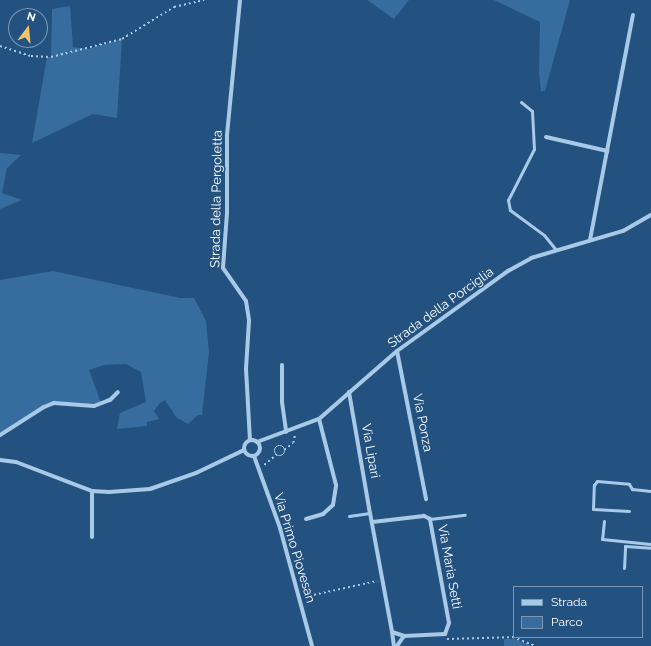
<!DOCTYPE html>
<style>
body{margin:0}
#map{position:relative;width:651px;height:646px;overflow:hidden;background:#235281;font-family:Raleway,sans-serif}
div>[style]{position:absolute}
.green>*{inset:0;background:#376c9f}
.path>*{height:1.5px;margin-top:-0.75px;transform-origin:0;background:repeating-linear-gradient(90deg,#a9cae7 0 2px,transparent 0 5px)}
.path>.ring{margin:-0.75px;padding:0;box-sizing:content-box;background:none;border:1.5px solid #a9cae7;border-radius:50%}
.service>*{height:3px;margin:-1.5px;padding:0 1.5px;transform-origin:1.5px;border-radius:1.5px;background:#a9cae7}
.minor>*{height:4px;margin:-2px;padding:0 2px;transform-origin:2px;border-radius:2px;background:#a9cae7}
.minor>.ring{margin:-2px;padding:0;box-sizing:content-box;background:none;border:4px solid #a9cae7;border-radius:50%}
span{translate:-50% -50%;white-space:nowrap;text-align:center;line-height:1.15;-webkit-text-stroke:3px #235281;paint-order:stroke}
.street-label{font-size:13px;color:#fff}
.legend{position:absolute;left:513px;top:586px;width:130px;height:52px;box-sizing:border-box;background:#235281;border:1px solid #7b97b3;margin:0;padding:5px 7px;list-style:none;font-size:12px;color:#fff}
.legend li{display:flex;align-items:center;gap:8px;height:20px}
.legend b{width:20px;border:1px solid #7b97b3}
.north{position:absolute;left:8px;top:8px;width:40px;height:40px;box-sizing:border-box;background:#235281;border:1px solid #7b97b3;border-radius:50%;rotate:16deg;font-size:11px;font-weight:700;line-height:16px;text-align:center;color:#fff}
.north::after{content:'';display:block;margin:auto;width:14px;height:18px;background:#f3c36c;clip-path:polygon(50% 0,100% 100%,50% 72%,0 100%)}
</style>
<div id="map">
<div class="green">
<i style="clip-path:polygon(367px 0,409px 0,394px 19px)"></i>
<i style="clip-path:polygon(494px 0,570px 0,545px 91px,541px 91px,539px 73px,540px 22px)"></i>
<i style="clip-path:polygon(70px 6px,73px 47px,88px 49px,122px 39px,117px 118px,93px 114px,32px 143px,47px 57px,51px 57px,52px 9px)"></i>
<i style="clip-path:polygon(0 153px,21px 155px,7px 168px,2px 193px,22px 200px,0 209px)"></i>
<i style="clip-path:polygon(53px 271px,180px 298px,194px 298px,206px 321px,209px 352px,202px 415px,198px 415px,188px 424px,177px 418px,165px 400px,160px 403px,154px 411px,159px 419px,147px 422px,147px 426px,117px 429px,120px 413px,146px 402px,141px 372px,126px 364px,104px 365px,89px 370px,101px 403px,94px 406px,54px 403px,0 435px,0 280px)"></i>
<i style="clip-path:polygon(504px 639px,515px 639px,531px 646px,504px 646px)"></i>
</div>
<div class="path">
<i style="left:0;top:46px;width:33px;rotate:18deg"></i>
<i style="left:31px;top:56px;width:20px;rotate:3deg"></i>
<i style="left:51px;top:57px;width:73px;rotate:-14.2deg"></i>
<i style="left:122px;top:39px;width:61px;rotate:-31.6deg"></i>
<i style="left:174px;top:7px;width:31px;rotate:-13deg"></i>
<i class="ring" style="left:275px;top:446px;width:8.5px;height:8.5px"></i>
<i style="left:284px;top:450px;width:11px;rotate:-38deg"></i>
<i style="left:293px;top:443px;width:9px;rotate:-77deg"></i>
<i style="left:264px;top:465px;width:16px;rotate:-40deg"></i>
<i style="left:304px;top:597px;width:75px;rotate:-12.4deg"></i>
<i style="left:447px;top:639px;width:66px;rotate:-1.7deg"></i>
<i style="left:513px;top:637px;width:24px;rotate:22deg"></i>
</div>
<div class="service">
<i style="left:521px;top:102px;width:14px;rotate:39deg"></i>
<i style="left:532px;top:111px;width:38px;rotate:87deg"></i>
<i style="left:534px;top:149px;width:57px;rotate:117deg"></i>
<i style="left:508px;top:200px;width:10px;rotate:79deg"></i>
<i style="left:510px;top:210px;width:42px;rotate:36.3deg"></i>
<i style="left:544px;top:235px;width:19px;rotate:51deg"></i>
<i style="left:629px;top:511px;width:36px;rotate:-177deg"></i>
<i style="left:593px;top:509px;width:24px;rotate:-88deg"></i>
<i style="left:594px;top:485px;width:5px;rotate:-53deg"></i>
<i style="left:597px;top:481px;width:32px;rotate:5deg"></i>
<i style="left:629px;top:484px;width:6px;rotate:59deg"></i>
<i style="left:632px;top:489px;width:19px;rotate:6deg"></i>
<i style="left:349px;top:516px;width:21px;rotate:-8deg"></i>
<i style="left:430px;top:519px;width:35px;rotate:-7deg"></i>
<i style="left:604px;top:521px;width:18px;rotate:96deg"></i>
<i style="left:602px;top:539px;width:49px;rotate:5.8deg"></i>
<i style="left:624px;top:568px;width:22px;rotate:-87deg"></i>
<i style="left:625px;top:546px;width:26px;rotate:4deg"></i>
</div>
<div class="minor">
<i style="left:240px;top:0;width:137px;rotate:95.5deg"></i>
<i style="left:227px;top:136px;width:77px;rotate:90deg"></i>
<i style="left:227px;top:213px;width:55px;rotate:94.2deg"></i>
<i style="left:223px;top:268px;width:40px;rotate:55.1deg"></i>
<i style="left:246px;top:301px;width:20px;rotate:81deg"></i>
<i style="left:249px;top:321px;width:48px;rotate:93.6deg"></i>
<i style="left:246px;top:369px;width:71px;rotate:86.8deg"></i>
<i style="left:546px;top:137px;width:63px;rotate:12.9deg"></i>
<i style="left:590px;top:240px;width:229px;rotate:-79.2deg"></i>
<i style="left:397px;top:351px;width:151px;rotate:78.9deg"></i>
<i style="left:282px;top:365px;width:37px;rotate:90deg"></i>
<i style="left:282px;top:402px;width:30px;rotate:82deg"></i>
<i style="left:349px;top:392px;width:123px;rotate:80.2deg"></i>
<i style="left:370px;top:513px;width:121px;rotate:79.5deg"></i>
<i style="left:392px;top:632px;width:13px;rotate:18deg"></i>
<i style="left:404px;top:636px;width:41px;rotate:-2.8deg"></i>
<i style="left:445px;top:634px;width:12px;rotate:-70deg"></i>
<i style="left:449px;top:623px;width:106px;rotate:-100.4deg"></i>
<i style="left:430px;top:519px;width:7px;rotate:-153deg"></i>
<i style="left:424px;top:516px;width:52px;rotate:173.4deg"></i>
<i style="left:0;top:435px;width:52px;rotate:-32.5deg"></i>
<i style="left:44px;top:407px;width:11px;rotate:-22deg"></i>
<i style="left:54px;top:403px;width:40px;rotate:4.3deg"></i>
<i style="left:94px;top:406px;width:17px;rotate:-21deg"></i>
<i style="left:110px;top:400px;width:11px;rotate:-45deg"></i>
<i class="ring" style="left:244px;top:440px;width:12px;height:12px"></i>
<i style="left:257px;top:442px;width:66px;rotate:-20.4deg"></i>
<i style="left:319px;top:419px;width:103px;rotate:-41.1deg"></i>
<i style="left:397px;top:351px;width:137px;rotate:-35.8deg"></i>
<i style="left:508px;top:271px;width:26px;rotate:-29deg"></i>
<i style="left:531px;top:258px;width:96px;rotate:-16.4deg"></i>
<i style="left:623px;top:231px;width:32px;rotate:-30deg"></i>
<i style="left:254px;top:456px;width:77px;rotate:70.1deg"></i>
<i style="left:280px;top:528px;width:122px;rotate:74.8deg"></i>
<i style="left:0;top:460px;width:16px;rotate:7deg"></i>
<i style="left:16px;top:462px;width:81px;rotate:20.9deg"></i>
<i style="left:92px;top:491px;width:17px;rotate:3deg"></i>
<i style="left:109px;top:492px;width:41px;rotate:-4.2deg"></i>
<i style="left:150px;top:489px;width:49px;rotate:-19.2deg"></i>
<i style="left:196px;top:473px;width:53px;rotate:-25.6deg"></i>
<i style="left:92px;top:491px;width:46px;rotate:90deg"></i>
<i style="left:306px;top:519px;width:18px;rotate:-16deg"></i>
<i style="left:323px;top:514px;width:13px;rotate:-42deg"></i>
<i style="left:333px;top:505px;width:20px;rotate:-81deg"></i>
<i style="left:336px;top:485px;width:68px;rotate:-104.4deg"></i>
<i style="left:392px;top:632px;width:14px;rotate:82deg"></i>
<i style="left:397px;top:646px;width:12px;rotate:-55deg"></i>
</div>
<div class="street-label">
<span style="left:217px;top:199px;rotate:-89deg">Strada della Pergoletta</span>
<span style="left:441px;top:308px;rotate:-36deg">Strada della Porciglia</span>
<span style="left:422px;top:423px;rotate:79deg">Via Ponza</span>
<span style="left:370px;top:451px;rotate:80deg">Via Lipari</span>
<span style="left:294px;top:548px;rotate:73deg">Via Primo Piovesan</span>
<span style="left:449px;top:567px;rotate:80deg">Via Maria Setti</span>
</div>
<ul class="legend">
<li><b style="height:5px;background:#a9cae7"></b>Strada</li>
<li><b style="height:11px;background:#376c9f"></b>Parco</li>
</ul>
<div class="north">N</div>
</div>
